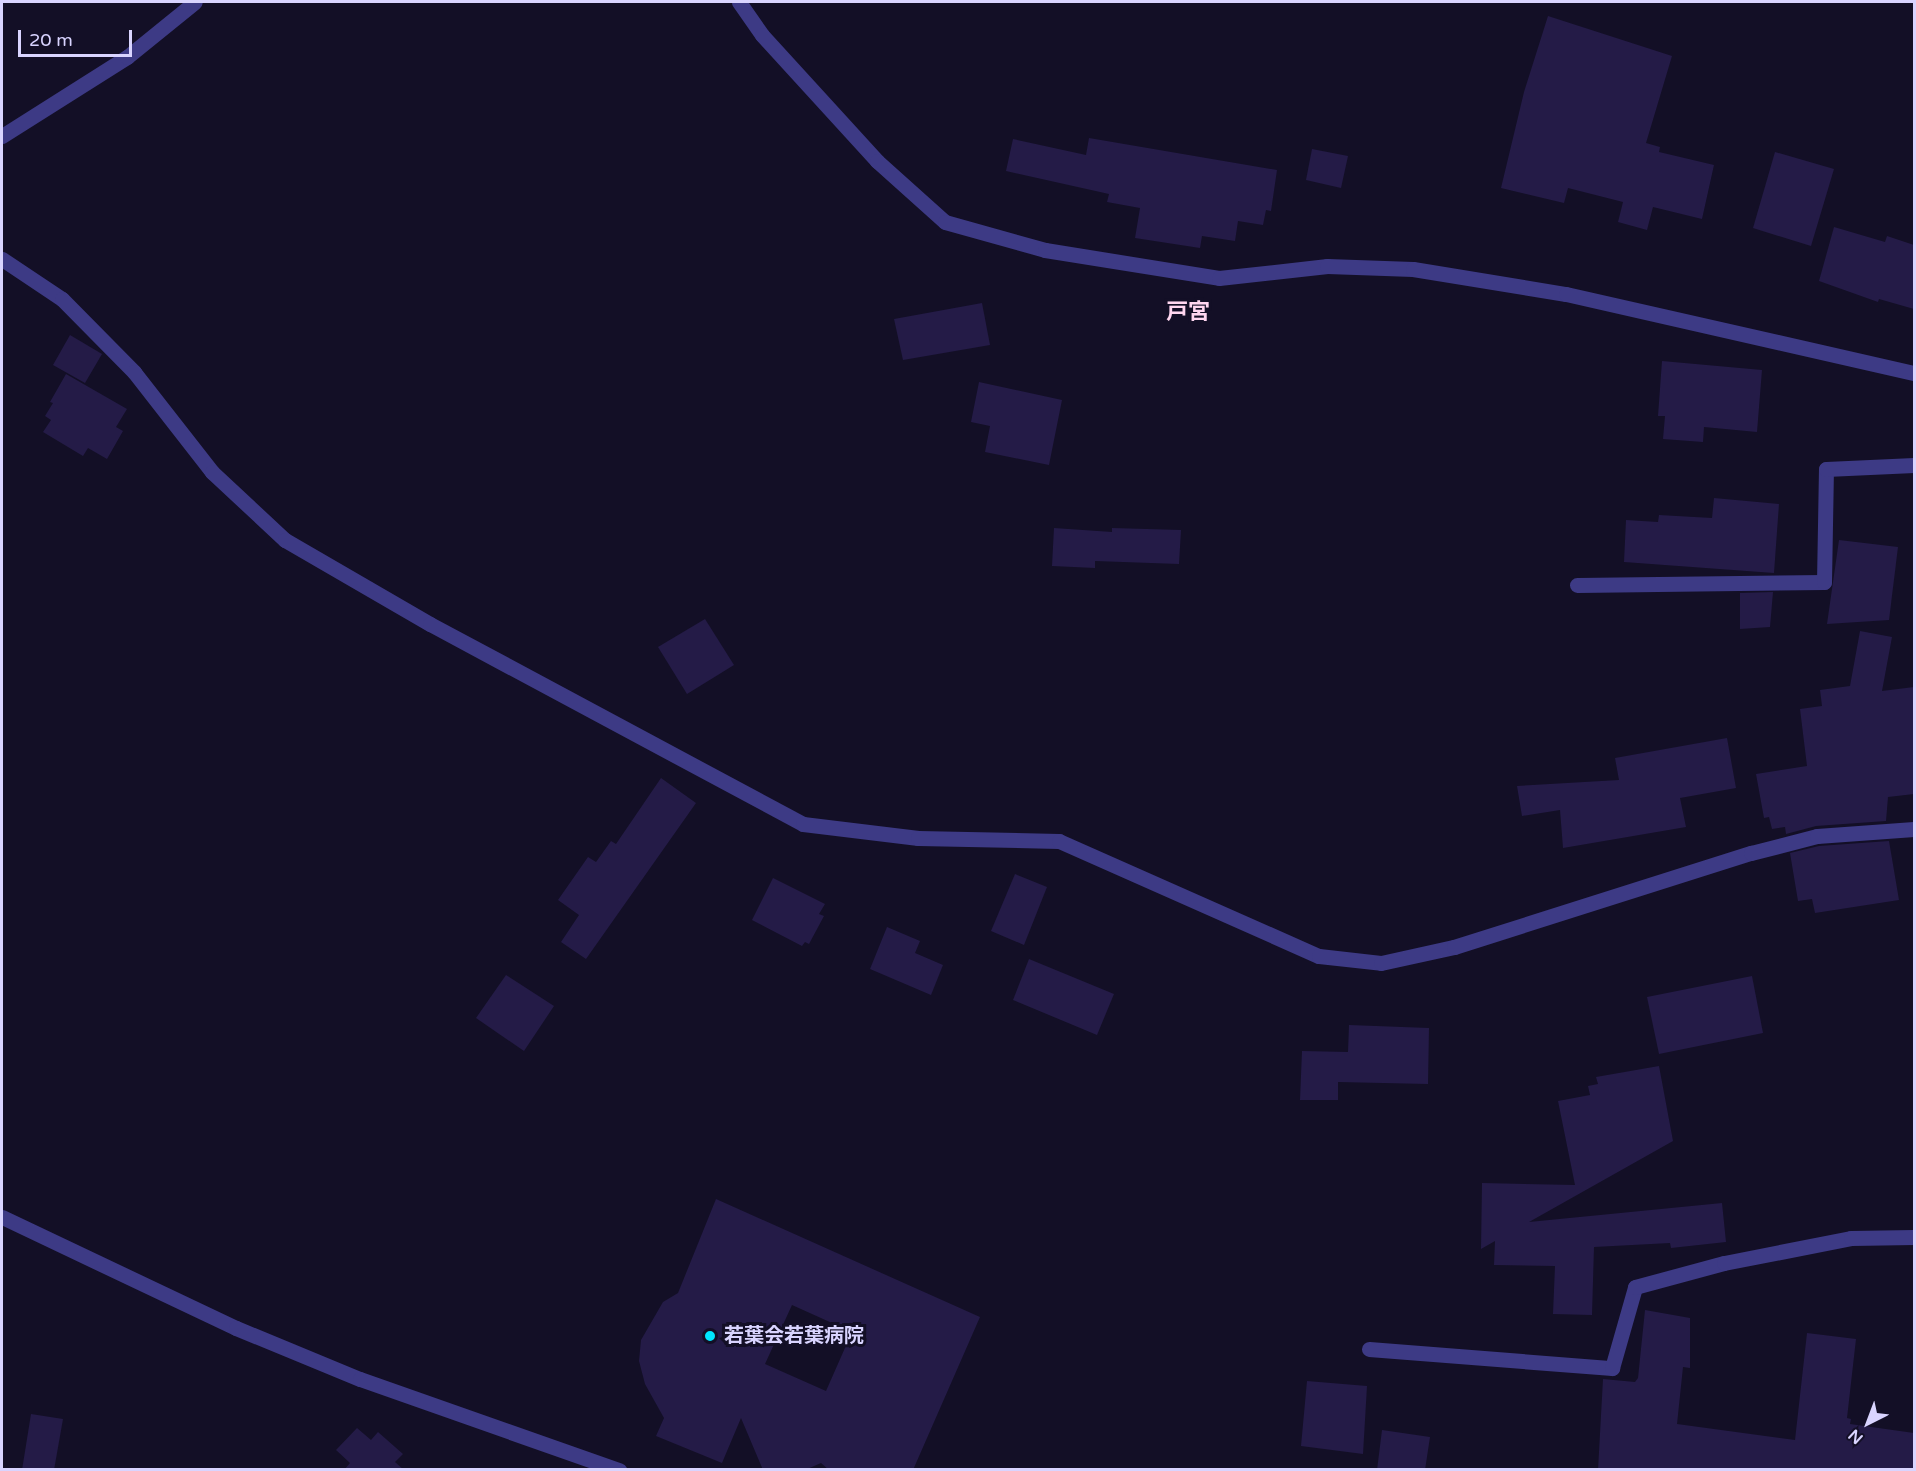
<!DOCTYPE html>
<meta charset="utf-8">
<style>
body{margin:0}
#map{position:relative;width:1916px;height:1471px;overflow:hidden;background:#130f26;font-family:"Varela Round","Noto Sans JP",sans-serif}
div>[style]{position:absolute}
.building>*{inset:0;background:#241b47}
.minor>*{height:15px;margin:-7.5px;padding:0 7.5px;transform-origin:7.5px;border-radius:7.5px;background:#3d3a85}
.dots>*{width:16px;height:16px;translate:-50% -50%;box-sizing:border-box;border:3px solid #130f26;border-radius:50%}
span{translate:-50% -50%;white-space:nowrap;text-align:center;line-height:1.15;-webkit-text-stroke:6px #130f26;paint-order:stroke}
.poi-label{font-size:20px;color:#d9d4ff;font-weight:700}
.left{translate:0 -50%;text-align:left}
.quarter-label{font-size:22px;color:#ffd6f0;font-weight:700}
.frame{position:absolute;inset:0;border:3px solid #d9d4ff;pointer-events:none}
.north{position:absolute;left:1838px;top:1393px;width:60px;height:60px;-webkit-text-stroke:4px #130f26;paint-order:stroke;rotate:222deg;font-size:16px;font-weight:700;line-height:24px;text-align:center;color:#d9d4ff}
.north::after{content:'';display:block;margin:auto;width:21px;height:27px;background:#d9d4ff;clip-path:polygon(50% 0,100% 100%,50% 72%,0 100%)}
.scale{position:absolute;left:18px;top:30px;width:114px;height:27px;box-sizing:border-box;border:3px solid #d9d4ff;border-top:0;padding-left:8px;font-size:18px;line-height:21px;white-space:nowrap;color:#d9d4ff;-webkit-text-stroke:4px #130f26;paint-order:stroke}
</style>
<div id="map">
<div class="building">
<i style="clip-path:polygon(1548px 16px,1672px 56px,1646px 143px,1660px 147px,1659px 152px,1714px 165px,1702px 219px,1653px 207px,1647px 230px,1618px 222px,1623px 202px,1568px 188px,1564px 203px,1501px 188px,1524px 92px)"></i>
<i style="clip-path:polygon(1089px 138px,1277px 170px,1271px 211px,1266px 210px,1263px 225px,1238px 221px,1235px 241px,1202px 236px,1200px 248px,1135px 238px,1140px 208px,1107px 202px,1109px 194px,1006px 171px,1013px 139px,1086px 155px)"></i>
<i style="clip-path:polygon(1312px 149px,1348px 156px,1341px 188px,1306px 180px)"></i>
<i style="clip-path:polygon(1775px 152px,1834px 169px,1811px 246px,1753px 228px)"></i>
<i style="clip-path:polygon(1834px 227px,1885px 242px,1887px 236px,1914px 245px,1914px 309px,1879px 299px,1878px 302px,1819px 281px)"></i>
<i style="clip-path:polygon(982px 303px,990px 345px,903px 360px,894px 319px)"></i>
<i style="clip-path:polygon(70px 335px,102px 354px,85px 383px,53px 365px)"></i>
<i style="clip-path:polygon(1662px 361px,1762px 370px,1757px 432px,1704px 427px,1703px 442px,1663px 439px,1665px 416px,1658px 416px)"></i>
<i style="clip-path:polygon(66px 374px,127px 409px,116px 427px,123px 431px,107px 459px,88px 448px,83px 456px,43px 432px,51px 420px,45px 416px,53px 403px,50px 402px)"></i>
<i style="clip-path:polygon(979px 382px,1062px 400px,1049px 465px,985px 452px,990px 426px,971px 422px)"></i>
<i style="clip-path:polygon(1714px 498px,1779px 504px,1774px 573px,1624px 562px,1626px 520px,1658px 522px,1659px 515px,1712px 518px)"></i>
<i style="clip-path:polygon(1054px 528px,1112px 532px,1112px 528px,1181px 530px,1179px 564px,1095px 561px,1095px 568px,1052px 566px)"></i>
<i style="clip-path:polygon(1839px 540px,1898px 547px,1889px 620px,1827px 624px)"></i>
<i style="clip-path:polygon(1773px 592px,1770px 627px,1740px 629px,1740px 593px)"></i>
<i style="clip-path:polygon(705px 619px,734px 665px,687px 694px,658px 647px)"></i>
<i style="clip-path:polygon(1860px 631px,1892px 637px,1882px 691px,1914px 687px,1914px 794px,1888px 797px,1886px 821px,1816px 826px,1786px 834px,1785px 827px,1772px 829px,1769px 817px,1764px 818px,1756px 774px,1807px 766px,1800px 709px,1822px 706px,1820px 690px,1850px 686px)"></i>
<i style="clip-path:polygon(1727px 738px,1736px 788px,1680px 798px,1686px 827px,1563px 848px,1560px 810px,1522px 816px,1517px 786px,1619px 780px,1615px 758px)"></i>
<i style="clip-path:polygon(661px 778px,696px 803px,586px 959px,561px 942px,579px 915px,558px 900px,588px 857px,596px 862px,611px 841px,616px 844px)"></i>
<i style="clip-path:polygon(1889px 841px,1899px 900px,1815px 913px,1812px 899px,1798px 901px,1790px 853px,1819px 846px)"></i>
<i style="clip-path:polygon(1015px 874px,1047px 887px,1024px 945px,991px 931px)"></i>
<i style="clip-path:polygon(773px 878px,825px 904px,819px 914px,824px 916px,809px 944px,805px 942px,802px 946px,752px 920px)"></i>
<i style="clip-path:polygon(887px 927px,920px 941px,915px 953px,943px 965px,931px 995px,870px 969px)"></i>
<i style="clip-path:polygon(1029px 959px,1114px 994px,1097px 1035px,1013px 1000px)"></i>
<i style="clip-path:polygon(506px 975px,554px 1006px,524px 1051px,476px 1018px)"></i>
<i style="clip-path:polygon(1752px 976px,1763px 1033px,1659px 1054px,1647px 997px)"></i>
<i style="clip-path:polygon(1349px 1025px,1429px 1028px,1428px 1084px,1338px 1082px,1338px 1100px,1300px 1100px,1302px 1051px,1348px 1052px)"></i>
<i style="clip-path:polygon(1659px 1066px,1673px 1141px,1529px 1222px,1722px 1203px,1726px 1242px,1671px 1248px,1670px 1243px,1594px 1247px,1592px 1315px,1553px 1314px,1555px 1266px,1494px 1265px,1495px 1241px,1481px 1249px,1482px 1183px,1575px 1185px,1558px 1101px,1590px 1095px,1588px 1086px,1598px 1084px,1596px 1077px)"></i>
<i style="clip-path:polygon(evenodd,716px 1199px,980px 1317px,913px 1470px,829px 1470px,821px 1463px,805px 1470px,763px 1470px,741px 1418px,722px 1463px,656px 1436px,664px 1418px,645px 1384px,639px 1361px,641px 1340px,663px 1302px,678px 1293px,716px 1199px,792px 1305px,852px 1332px,826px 1391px,765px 1364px,792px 1305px)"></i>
<i style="clip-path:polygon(1645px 1310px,1690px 1318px,1690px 1368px,1683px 1367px,1677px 1424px,1795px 1440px,1807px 1333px,1856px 1339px,1847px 1418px,1851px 1419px,1850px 1424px,1914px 1433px,1914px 1470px,1598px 1470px,1603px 1379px,1635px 1382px,1638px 1378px)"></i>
<i style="clip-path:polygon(1307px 1381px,1367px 1386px,1363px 1454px,1301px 1446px)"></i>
<i style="clip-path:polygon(31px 1414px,63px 1419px,54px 1470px,22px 1470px)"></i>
<i style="clip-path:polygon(357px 1428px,371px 1440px,378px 1432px,403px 1454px,395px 1462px,404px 1470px,344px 1470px,350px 1463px,336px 1450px)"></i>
<i style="clip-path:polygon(1382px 1430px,1430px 1437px,1425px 1470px,1377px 1470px)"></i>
</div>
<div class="minor">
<i style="left:739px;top:2px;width:40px;rotate:55.1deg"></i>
<i style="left:762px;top:35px;width:171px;rotate:47.6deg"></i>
<i style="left:877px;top:161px;width:91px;rotate:41.9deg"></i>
<i style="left:945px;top:222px;width:104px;rotate:15.6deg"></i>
<i style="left:1045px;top:250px;width:176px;rotate:9.1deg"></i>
<i style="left:1219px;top:278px;width:109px;rotate:-6.3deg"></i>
<i style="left:1327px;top:266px;width:86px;rotate:2deg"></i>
<i style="left:1413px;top:269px;width:155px;rotate:9.3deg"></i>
<i style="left:1566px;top:294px;width:357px;rotate:12.8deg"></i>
<i style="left:2px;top:136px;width:148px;rotate:-32.3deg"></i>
<i style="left:127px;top:57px;width:87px;rotate:-39deg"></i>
<i style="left:2px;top:259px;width:72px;rotate:33.7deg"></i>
<i style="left:62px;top:299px;width:103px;rotate:45.4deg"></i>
<i style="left:134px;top:372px;width:127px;rotate:52deg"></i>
<i style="left:212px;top:472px;width:100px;rotate:43deg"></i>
<i style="left:285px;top:540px;width:168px;rotate:30.1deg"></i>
<i style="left:430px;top:624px;width:423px;rotate:28.2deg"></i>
<i style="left:803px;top:824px;width:116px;rotate:6.9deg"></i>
<i style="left:918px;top:838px;width:141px;rotate:1.2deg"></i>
<i style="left:1059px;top:841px;width:284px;rotate:23.9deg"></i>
<i style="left:1319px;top:956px;width:62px;rotate:6.4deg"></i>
<i style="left:1381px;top:963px;width:75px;rotate:-12.4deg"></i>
<i style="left:1454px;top:947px;width:312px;rotate:-17.6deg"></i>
<i style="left:1751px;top:853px;width:68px;rotate:-14.4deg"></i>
<i style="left:1817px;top:836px;width:97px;rotate:-4.1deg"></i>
<i style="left:1577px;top:585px;width:247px;rotate:-0.7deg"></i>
<i style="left:1824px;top:582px;width:113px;rotate:-89deg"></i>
<i style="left:1826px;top:469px;width:88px;rotate:-2.6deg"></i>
<i style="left:2px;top:1217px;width:259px;rotate:25.4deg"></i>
<i style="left:236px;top:1328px;width:134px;rotate:22.4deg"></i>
<i style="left:360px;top:1379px;width:275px;rotate:19.4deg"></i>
<i style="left:1369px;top:1349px;width:244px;rotate:4.5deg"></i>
<i style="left:1612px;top:1368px;width:84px;rotate:-74.1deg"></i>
<i style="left:1635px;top:1287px;width:92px;rotate:-15.1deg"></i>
<i style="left:1724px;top:1263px;width:129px;rotate:-11.1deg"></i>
<i style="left:1851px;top:1238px;width:63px;rotate:-0.9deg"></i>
</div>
<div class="dots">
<i style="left:710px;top:1336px;background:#00e5ff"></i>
</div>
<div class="poi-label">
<span class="left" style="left:724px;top:1336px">若葉会若葉病院</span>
</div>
<div class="quarter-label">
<span style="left:1188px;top:313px">戸宮</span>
</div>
<div class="frame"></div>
<div class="north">N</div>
<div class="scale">20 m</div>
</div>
